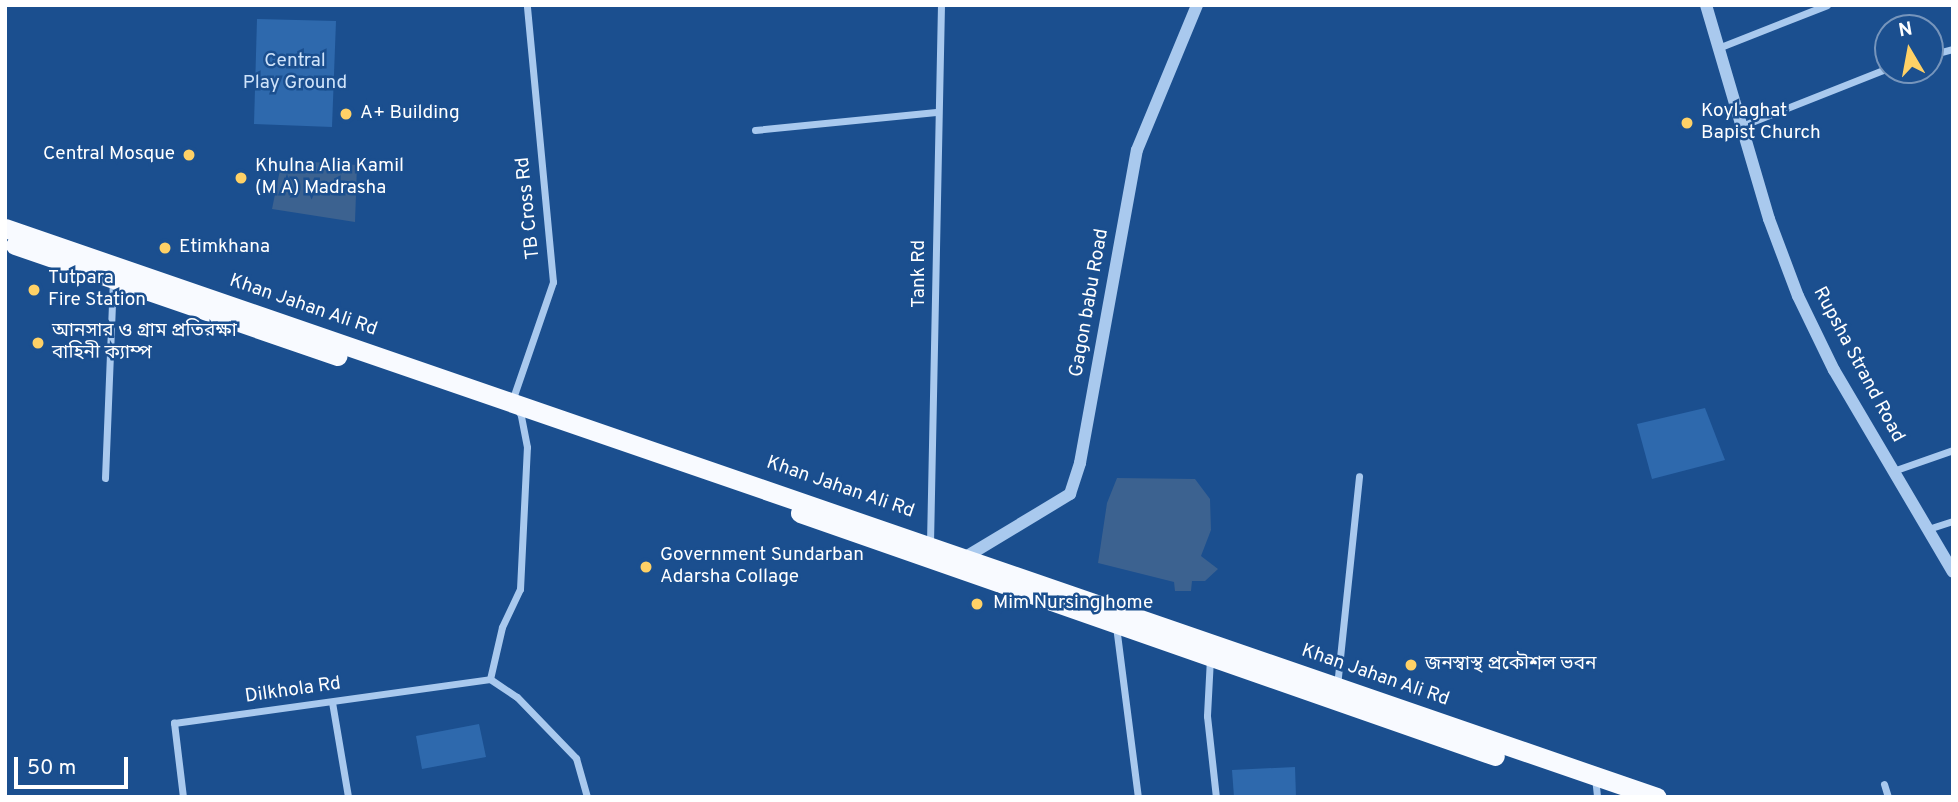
<!DOCTYPE html>
<meta charset="utf-8">
<style>
body{margin:0}
#map{position:relative;width:1958px;height:802px;overflow:hidden;background:#1b4f8f;font-family:Overpass,"Noto Sans Bengali",sans-serif}
div>[style]{position:absolute}
.green>*{inset:0;background:#2e69ad}
.water>*{inset:0;background:#3c6290}
.minor>*{height:7px;margin:-3.5px;padding:0 3.5px;transform-origin:3.5px;border-radius:3.5px;background:#a9c9ee}
.tertiary>*{height:12px;margin:-6px;padding:0 6px;transform-origin:6px;border-radius:6px;background:#a9c9ee}
.trunk>*{height:19px;margin:-9.5px;padding:0 9.5px;transform-origin:9.5px;border-radius:9.5px;background:#f8faff}
.dots>*{width:19px;height:19px;translate:-50% -50%;box-sizing:border-box;border:4px solid #1b4f8f;border-radius:50%}
span{translate:-50% -50%;white-space:nowrap;text-align:center;line-height:1.15;-webkit-text-stroke:5px #1b4f8f;paint-order:stroke}
.park-label{font-size:19px;color:#cfe3fa}
.poi-label{font-size:19px;color:#fff}
.left{translate:0 -50%;text-align:left}
.right{translate:-100% -50%;text-align:right}
.street-label{font-size:19px;color:#fff}
.frame{position:absolute;inset:0;border:7px solid #fff;pointer-events:none}
.north{position:absolute;left:1874px;top:14px;width:70px;height:70px;box-sizing:border-box;background:#1b4f8f;border:2px solid #7695bc;border-radius:50%;rotate:350deg;font-size:19px;font-weight:700;line-height:28px;text-align:center;color:#fff}
.north::after{content:'';display:block;margin:auto;width:24px;height:32px;background:#ffd166;clip-path:polygon(50% 0,100% 100%,50% 72%,0 100%)}
.scale{position:absolute;left:14px;top:757px;width:114px;height:32px;box-sizing:border-box;border:4px solid #fff;border-top:0;padding-left:9px;font-size:21px;line-height:24px;white-space:nowrap;color:#fff;-webkit-text-stroke:5px #1b4f8f;paint-order:stroke}
</style>
<div id="map">
<div class="green">
<i style="clip-path:polygon(257px 19px,336px 21px,332px 127px,254px 124px)"></i>
<i style="clip-path:polygon(1705px 408px,1725px 460px,1652px 479px,1637px 424px)"></i>
<i style="clip-path:polygon(479px 724px,486px 757px,422px 769px,416px 736px)"></i>
<i style="clip-path:polygon(1295px 767px,1296px 797px,1234px 797px,1232px 770px)"></i>
</div>
<div class="water">
<i style="clip-path:polygon(282px 160px,357px 165px,355px 222px,272px 209px)"></i>
<i style="clip-path:polygon(1117px 478px,1195px 479px,1210px 499px,1211px 530px,1201px 556px,1218px 569px,1205px 581px,1192px 581px,1191px 591px,1175px 591px,1174px 582px,1098px 563px,1107px 503px)"></i>
</div>
<div class="minor">
<i style="left:1718px;top:48px;width:117px;rotate:-21.5deg"></i>
<i style="left:1930px;top:55px;width:24px;rotate:-15deg"></i>
<i style="left:1744px;top:125px;width:155px;rotate:-21.6deg"></i>
<i style="left:755px;top:130px;width:182px;rotate:-5.7deg"></i>
<i style="left:1893px;top:471px;width:64px;rotate:-19.3deg"></i>
<i style="left:105px;top:478px;width:198px;rotate:-87.7deg"></i>
<i style="left:1928px;top:529px;width:26px;rotate:-18deg"></i>
<i style="left:930px;top:543px;width:538px;rotate:-88.83deg"></i>
<i style="left:1116px;top:626px;width:172px;rotate:82.7deg"></i>
<i style="left:1210px;top:658px;width:58px;rotate:93deg"></i>
<i style="left:1207px;top:716px;width:81px;rotate:83.7deg"></i>
<i style="left:490px;top:679px;width:53px;rotate:-77deg"></i>
<i style="left:502px;top:627px;width:42px;rotate:-64.7deg"></i>
<i style="left:520px;top:589px;width:142px;rotate:-87.2deg"></i>
<i style="left:527px;top:447px;width:33px;rotate:-101deg"></i>
<i style="left:521px;top:415px;width:17px;rotate:-123deg"></i>
<i style="left:512px;top:401px;width:126px;rotate:-71deg"></i>
<i style="left:553px;top:282px;width:278px;rotate:-95.4deg"></i>
<i style="left:490px;top:679px;width:32px;rotate:34deg"></i>
<i style="left:517px;top:697px;width:85px;rotate:46deg"></i>
<i style="left:576px;top:758px;width:41px;rotate:74.2deg"></i>
<i style="left:1337px;top:686px;width:211px;rotate:-84deg"></i>
<i style="left:332px;top:702px;width:96px;rotate:80.4deg"></i>
<i style="left:1595px;top:777px;width:20px;rotate:84deg"></i>
<i style="left:1884px;top:784px;width:14px;rotate:73deg"></i>
<i style="left:183px;top:797px;width:75px;rotate:-96.9deg"></i>
<i style="left:174px;top:723px;width:319px;rotate:-7.9deg"></i>
</div>
<div class="tertiary">
<i style="left:1706px;top:5px;width:223px;rotate:73.6deg"></i>
<i style="left:1769px;top:219px;width:82px;rotate:69.4deg"></i>
<i style="left:1798px;top:296px;width:82px;rotate:64.1deg"></i>
<i style="left:1834px;top:370px;width:234px;rotate:59.5deg"></i>
<i style="left:964px;top:558px;width:124px;rotate:-31.1deg"></i>
<i style="left:1070px;top:494px;width:33px;rotate:-72deg"></i>
<i style="left:1080px;top:463px;width:318px;rotate:-79.7deg"></i>
<i style="left:1137px;top:150px;width:157px;rotate:-67.5deg"></i>
</div>
<div class="trunk">
<i style="left:5px;top:228px;width:1747px;rotate:19.01deg"></i>
<i style="left:15px;top:245px;width:341px;rotate:19deg"></i>
<i style="left:800px;top:513px;width:736px;rotate:19.27deg"></i>
</div>
<div class="dots">
<i style="left:346px;top:114px;background:#ffd166"></i>
<i style="left:1687px;top:123px;background:#ffd166"></i>
<i style="left:189px;top:155px;background:#ffd166"></i>
<i style="left:241px;top:178px;background:#ffd166"></i>
<i style="left:165px;top:248px;background:#ffd166"></i>
<i style="left:34px;top:290px;background:#ffd166"></i>
<i style="left:38px;top:343px;background:#ffd166"></i>
<i style="left:646px;top:567px;background:#ffd166"></i>
<i style="left:977px;top:604px;background:#ffd166"></i>
<i style="left:1411px;top:665px;background:#ffd166"></i>
</div>
<div class="park-label">
<span style="left:295px;top:73px">Central<br>Play Ground</span>
</div>
<div class="poi-label">
<span class="left" style="left:1701px;top:123px">Koylaghat<br>Bapist Church</span>
<span class="left" style="left:360px;top:114px">A+ Building</span>
<span class="right" style="left:175px;top:155px">Central Mosque</span>
<span class="left" style="left:255px;top:178px">Khulna Alia Kamil<br>(M A) Madrasha</span>
<span class="left" style="left:179px;top:248px">Etimkhana</span>
<span class="left" style="left:48px;top:290px">Tutpara<br>Fire Station</span>
<span class="left" style="left:52px;top:343px">আনসার ও গ্রাম প্রতিরক্ষা<br>বাহিনী ক্যাম্প</span>
<span class="left" style="left:660px;top:567px">Government Sundarban<br>Adarsha Collage</span>
<span class="left" style="left:993px;top:604px">Mim Nursing home</span>
<span class="left" style="left:1425px;top:665px">জনস্বাস্থ প্রকৌশল ভবন</span>
</div>
<div class="street-label">
<span style="left:529px;top:208px;rotate:-96deg">TB Cross Rd</span>
<span style="left:920px;top:274px;rotate:-90deg">Tank Rd</span>
<span style="left:1090px;top:303px;rotate:-80deg">Gagon babu Road</span>
<span style="left:303px;top:306px;rotate:19deg">Khan Jahan Ali Rd</span>
<span style="left:1858px;top:365px;rotate:62deg">Rupsha Strand Road</span>
<span style="left:840px;top:488px;rotate:19deg">Khan Jahan Ali Rd</span>
<span style="left:1375px;top:676px;rotate:19deg">Khan Jahan Ali Rd</span>
<span style="left:293px;top:691px;rotate:-8deg">Dilkhola Rd</span>
</div>
<div class="frame"></div>
<div class="north">N</div>
<div class="scale">50 m</div>
</div>
